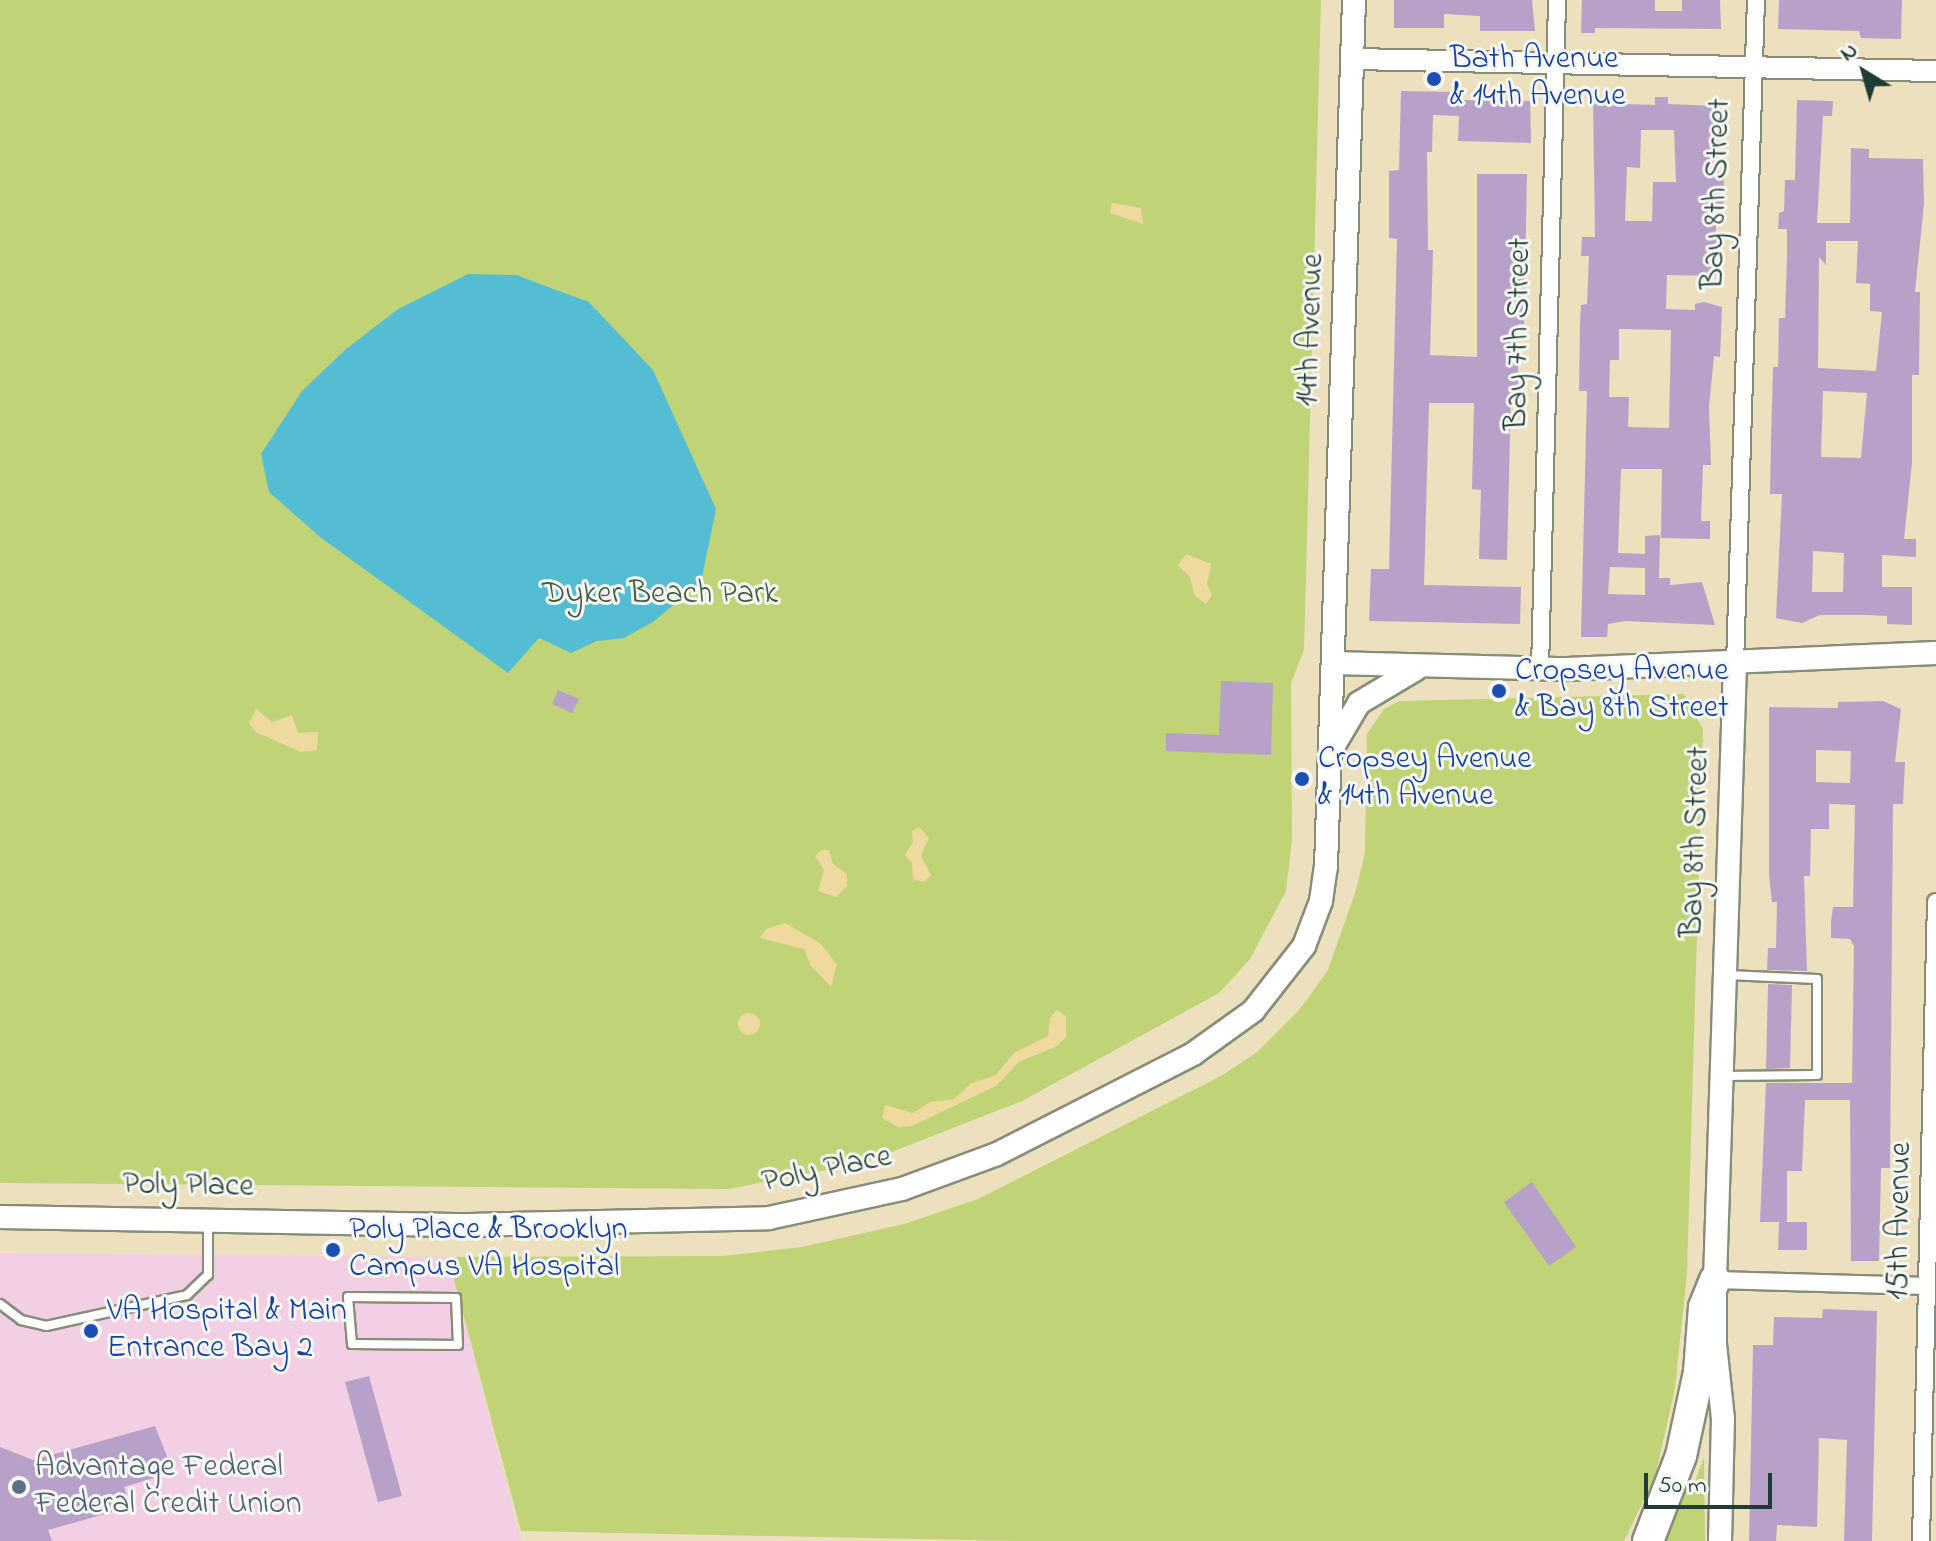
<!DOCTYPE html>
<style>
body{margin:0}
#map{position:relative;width:1936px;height:1541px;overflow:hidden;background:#ece0bf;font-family:"Indie Flower",sans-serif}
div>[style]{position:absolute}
.built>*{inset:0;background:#f2cfe2}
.green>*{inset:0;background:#c0d376}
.sand>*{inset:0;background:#eeda9e}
.round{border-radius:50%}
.water>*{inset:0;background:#55bdd3}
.building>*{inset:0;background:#b7a1c8}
.roads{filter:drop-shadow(2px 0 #868e7a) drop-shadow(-2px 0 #868e7a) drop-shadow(0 2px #868e7a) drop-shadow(0 -2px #868e7a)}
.service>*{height:8px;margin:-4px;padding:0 4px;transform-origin:4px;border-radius:4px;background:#fff}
.minor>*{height:16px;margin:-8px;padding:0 8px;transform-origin:8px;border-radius:8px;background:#fff}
.tertiary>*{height:20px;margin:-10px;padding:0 10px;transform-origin:10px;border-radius:10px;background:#fff}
.secondary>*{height:22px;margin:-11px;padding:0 11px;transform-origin:11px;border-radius:11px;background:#fff}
.motorway>*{height:30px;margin:-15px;padding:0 15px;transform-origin:15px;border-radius:15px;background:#fff}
.dots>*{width:22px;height:22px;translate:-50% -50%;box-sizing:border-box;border:4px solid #f6f6f2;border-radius:50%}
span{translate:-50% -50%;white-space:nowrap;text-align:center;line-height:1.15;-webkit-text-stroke:6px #f6f6f2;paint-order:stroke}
.transit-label{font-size:32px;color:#164399}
.left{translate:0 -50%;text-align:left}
.street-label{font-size:32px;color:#1f3d34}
.park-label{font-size:32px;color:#3f5b41}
.service-label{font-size:32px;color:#4e5e75}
.north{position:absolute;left:1824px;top:32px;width:80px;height:80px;-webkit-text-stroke:6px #f6f6f2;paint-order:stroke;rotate:323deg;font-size:22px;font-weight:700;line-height:32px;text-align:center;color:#1f3d34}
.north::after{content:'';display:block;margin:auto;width:28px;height:36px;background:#1f3d34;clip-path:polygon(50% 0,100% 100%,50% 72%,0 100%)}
.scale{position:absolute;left:1644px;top:1473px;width:128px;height:36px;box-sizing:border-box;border:4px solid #1f3d34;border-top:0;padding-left:10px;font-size:24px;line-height:28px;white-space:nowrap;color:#1f3d34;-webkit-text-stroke:6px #f6f6f2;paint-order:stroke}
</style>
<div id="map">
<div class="built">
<i style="clip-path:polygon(0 1253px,448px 1257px,521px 1541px,0 1541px)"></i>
</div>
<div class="green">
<i style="clip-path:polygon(0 0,1321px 0,1304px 650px,1291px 683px,1292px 841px,1286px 891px,1250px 959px,1219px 993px,1022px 1101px,866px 1162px,729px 1189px,0 1183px)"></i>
<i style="clip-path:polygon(1684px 694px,1703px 729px,1687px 1274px,1675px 1388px,1655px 1477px,1624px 1541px,1017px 1541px,521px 1531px,448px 1257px,724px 1256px,802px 1247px,904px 1224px,978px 1199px,1221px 1076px,1256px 1053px,1300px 1009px,1328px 970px,1357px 887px,1365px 852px,1367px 734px,1384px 709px,1400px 701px)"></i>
<i style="clip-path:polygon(1704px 1457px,1705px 1541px,1637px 1541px,1668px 1479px,1695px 1482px)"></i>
</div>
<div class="sand">
<i style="clip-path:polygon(1112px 203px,1141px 208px,1143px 224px,1110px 213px)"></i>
<i style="clip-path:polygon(1186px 554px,1211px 564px,1207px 584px,1212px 595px,1206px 604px,1194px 595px,1190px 577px,1178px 565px)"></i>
<i style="clip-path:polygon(256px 709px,272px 722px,292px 715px,298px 733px,318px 732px,317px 750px,301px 752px,256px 732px,249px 723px)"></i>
<i style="clip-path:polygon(919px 827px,929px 838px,921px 856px,931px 875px,924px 882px,913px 879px,912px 863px,905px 855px,913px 842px,912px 831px)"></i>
<i style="clip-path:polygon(821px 850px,829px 850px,833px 864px,847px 874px,847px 886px,836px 897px,818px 891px,824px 870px,815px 856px)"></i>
<i style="clip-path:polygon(785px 923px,820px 943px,837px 965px,831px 987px,811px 966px,804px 949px,760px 938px,766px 929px)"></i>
<i style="clip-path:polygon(1057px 1010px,1066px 1016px,1066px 1037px,1057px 1046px,1019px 1062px,996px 1086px,912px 1126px,898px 1127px,882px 1118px,885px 1105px,913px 1113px,930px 1102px,954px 1099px,970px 1084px,996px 1075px,1014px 1053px,1048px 1036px,1050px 1018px)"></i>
<i class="round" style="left:738px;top:1013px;width:22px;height:22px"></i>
</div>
<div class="water">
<i style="clip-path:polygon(468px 274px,516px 275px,589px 302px,653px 370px,716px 509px,701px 582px,653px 622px,624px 638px,597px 641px,571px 653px,539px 638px,508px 673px,320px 537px,269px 492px,261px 454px,302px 391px,345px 350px,398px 309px)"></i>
</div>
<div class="building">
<i style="clip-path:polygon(1394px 0,1532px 0,1535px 31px,1480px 31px,1480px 16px,1444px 14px,1444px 28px,1394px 28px)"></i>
<i style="clip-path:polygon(1582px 0,1655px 0,1655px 11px,1682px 11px,1682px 0,1720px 0,1721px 29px,1595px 28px,1595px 33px,1581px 33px)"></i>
<i style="clip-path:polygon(1779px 0,1902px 0,1901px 39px,1861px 38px,1859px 31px,1778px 29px)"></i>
<i style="clip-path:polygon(1401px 91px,1458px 92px,1458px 100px,1530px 101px,1531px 143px,1458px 141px,1459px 116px,1433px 115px,1432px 152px,1427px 152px,1428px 250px,1433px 250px,1430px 355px,1477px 357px,1477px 174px,1527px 174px,1524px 324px,1518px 324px,1518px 396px,1511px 396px,1507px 560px,1479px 559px,1481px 490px,1472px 489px,1474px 403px,1429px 403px,1424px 585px,1521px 587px,1520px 624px,1369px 621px,1371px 569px,1389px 569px,1397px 239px,1389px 238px,1389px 171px,1399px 170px)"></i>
<i style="clip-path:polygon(evenodd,1655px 97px,1668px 97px,1668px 104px,1718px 106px,1717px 151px,1719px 178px,1724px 178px,1723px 222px,1716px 221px,1716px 276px,1667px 275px,1666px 309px,1695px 310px,1695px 304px,1704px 302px,1722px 307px,1720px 357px,1714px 356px,1709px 407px,1711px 465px,1703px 465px,1701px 521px,1710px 521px,1710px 539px,1661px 538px,1662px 469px,1621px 469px,1618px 553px,1645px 554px,1645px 536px,1660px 535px,1659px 578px,1670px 578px,1670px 585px,1702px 582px,1715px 625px,1625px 621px,1608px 624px,1607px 637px,1581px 637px,1587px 391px,1579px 391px,1580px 322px,1581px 305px,1587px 304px,1589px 256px,1581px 256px,1582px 237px,1595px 237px,1593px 103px,1655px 105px,1655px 97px,1641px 130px,1674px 130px,1676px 182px,1653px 182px,1652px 221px,1625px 221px,1627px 167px,1640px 168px,1641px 130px,1655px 97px,1619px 329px,1671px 330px,1669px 428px,1628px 427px,1629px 397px,1609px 397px,1610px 360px,1619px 360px,1619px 329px,1655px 97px,1610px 567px,1645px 568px,1645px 595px,1608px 594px,1610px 567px)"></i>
<i style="clip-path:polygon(evenodd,1797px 100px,1833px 101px,1832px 116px,1823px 116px,1817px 223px,1850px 223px,1851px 148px,1869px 149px,1869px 158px,1923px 159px,1924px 204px,1915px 292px,1920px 292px,1919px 375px,1912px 375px,1912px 463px,1904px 539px,1916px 539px,1916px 557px,1882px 555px,1882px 587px,1912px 587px,1912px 625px,1887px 624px,1887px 616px,1866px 615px,1820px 615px,1802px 623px,1776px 618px,1782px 494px,1770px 494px,1771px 440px,1773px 367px,1778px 367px,1779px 318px,1785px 318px,1787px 256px,1787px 229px,1778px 229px,1779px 213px,1784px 211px,1785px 180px,1795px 180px,1797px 100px,1826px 241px,1858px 241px,1856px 283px,1870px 284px,1870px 311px,1882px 312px,1876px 371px,1818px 368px,1819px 257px,1826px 265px,1826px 241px,1797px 100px,1823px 391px,1867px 393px,1861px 458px,1821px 457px,1823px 391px,1797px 100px,1813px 551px,1844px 553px,1843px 592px,1812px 592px,1813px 551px)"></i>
<i style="clip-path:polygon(1221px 681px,1273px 683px,1271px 755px,1166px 751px,1166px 733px,1219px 735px)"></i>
<i style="clip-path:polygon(558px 690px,579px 699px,572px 713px,552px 704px)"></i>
<i style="clip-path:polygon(evenodd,1883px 701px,1901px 709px,1895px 762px,1905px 762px,1903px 804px,1893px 804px,1890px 1168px,1881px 1168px,1879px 1261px,1851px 1261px,1850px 1100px,1805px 1100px,1802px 1171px,1787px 1171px,1787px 1222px,1807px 1222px,1807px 1250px,1778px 1250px,1779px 1222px,1760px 1222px,1766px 1083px,1852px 1083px,1854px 946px,1850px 939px,1831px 938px,1831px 921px,1833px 907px,1853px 907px,1855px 805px,1829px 804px,1829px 829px,1811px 829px,1810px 876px,1804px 876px,1807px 971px,1767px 970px,1768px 948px,1776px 948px,1777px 902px,1772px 902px,1769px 875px,1769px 707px,1838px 708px,1838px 702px,1883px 701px,1816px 750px,1851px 751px,1850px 783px,1816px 782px,1816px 750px)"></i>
<i style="clip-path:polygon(1768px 984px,1792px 985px,1790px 1068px,1766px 1069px)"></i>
<i style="clip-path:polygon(1532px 1182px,1576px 1247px,1549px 1266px,1504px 1202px)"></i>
<i style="clip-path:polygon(1823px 1309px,1877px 1311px,1872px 1541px,1844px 1541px,1847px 1440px,1819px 1438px,1817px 1527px,1777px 1525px,1776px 1541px,1749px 1541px,1753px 1345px,1773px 1345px,1774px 1317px,1822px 1318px)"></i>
<i style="clip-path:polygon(369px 1376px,402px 1496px,378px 1502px,345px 1382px)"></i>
<i style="clip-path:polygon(155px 1426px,168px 1459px,150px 1464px,154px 1478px,124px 1487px,130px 1507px,48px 1530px,52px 1541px,0 1541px,0 1447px,33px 1460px)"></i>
</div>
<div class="roads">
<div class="service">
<i style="left:1723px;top:1076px;width:94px;rotate:-0.6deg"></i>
<i style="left:1817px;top:1075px;width:96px;rotate:-90deg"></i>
<i style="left:1817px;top:979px;width:90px;rotate:-177.5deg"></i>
<i style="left:348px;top:1297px;width:108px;rotate:0.5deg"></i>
<i style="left:456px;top:1298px;width:47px;rotate:87.6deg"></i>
<i style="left:458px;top:1345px;width:106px;rotate:-179.5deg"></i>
<i style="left:352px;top:1344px;width:47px;rotate:-94.9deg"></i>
<i style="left:0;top:1304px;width:26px;rotate:37deg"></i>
<i style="left:21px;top:1320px;width:26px;rotate:13deg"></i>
<i style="left:46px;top:1326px;width:144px;rotate:-12.4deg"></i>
<i style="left:187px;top:1295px;width:29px;rotate:-44deg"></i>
<i style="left:208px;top:1275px;width:53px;rotate:-90deg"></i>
</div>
<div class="minor">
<i style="left:1735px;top:664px;width:664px;rotate:-88.19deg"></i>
<i style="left:1540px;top:669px;width:669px;rotate:-88.54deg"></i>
<i style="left:1715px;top:1280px;width:212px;rotate:1.6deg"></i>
<i style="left:1921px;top:1541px;width:639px;rotate:-88.66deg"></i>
</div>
<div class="tertiary">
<i style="left:1353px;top:59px;width:583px;rotate:1.18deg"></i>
</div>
<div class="secondary">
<i style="left:1333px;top:663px;width:234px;rotate:1.5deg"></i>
<i style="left:1567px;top:669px;width:369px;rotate:-2.5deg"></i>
<i style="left:1333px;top:747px;width:51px;rotate:-59.4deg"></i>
<i style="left:1359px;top:703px;width:66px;rotate:-30.8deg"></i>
<i style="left:0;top:1217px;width:469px;rotate:1deg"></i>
<i style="left:469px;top:1225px;width:300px;rotate:-1.3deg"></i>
<i style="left:769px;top:1218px;width:136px;rotate:-12.3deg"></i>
<i style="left:902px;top:1189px;width:101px;rotate:-20.2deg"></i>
<i style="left:997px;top:1154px;width:220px;rotate:-27deg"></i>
<i style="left:1193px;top:1054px;width:74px;rotate:-35.6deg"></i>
<i style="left:1253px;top:1011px;width:83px;rotate:-51.9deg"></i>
<i style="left:1304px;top:946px;width:48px;rotate:-69.3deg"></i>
<i style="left:1321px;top:901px;width:34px;rotate:-82deg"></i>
<i style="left:1326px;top:867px;width:867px;rotate:-88.15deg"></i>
<i style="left:1720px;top:1541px;width:122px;rotate:-88.6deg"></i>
<i style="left:1723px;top:1419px;width:75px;rotate:-96.1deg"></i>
<i style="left:1715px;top:1344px;width:64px;rotate:-90deg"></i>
<i style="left:1715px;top:1280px;width:616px;rotate:-88.14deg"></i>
</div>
<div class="motorway">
<i style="left:1648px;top:1541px;width:91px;rotate:-68.8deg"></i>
<i style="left:1681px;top:1456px;width:86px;rotate:-77.9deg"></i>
<i style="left:1699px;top:1372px;width:65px;rotate:-85.6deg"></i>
<i style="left:1704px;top:1307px;width:29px;rotate:-68deg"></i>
</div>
</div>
<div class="dots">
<i style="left:1434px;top:79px;background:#1a4fb4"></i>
<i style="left:1499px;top:691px;background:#1a4fb4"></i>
<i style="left:1302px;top:779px;background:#1a4fb4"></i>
<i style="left:333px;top:1250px;background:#1a4fb4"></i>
<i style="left:91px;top:1331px;background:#1a4fb4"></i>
<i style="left:19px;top:1487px;background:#5c6f8a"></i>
</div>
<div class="transit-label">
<span class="left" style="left:1450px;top:79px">Bath Avenue<br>&amp; 14th Avenue</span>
<span class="left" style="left:1515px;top:691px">Cropsey Avenue<br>&amp; Bay 8th Street</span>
<span class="left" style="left:1318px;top:779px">Cropsey Avenue<br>&amp; 14th Avenue</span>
<span class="left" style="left:349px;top:1250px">Poly Place &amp; Brooklyn<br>Campus VA Hospital</span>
<span class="left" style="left:107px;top:1331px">VA Hospital &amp; Main<br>Entrance Bay 2</span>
</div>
<div class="street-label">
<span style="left:1718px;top:194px;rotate:-88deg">Bay 8th Street</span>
<span style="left:1312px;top:330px;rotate:-88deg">14th Avenue</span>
<span style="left:1520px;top:334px;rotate:-89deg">Bay 7th Street</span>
<span style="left:1697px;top:842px;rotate:-88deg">Bay 8th Street</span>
<span style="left:827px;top:1171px;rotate:-12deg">Poly Place</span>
<span style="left:188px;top:1187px;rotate:1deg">Poly Place</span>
<span style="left:1901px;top:1221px;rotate:-89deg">15th Avenue</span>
</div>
<div class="park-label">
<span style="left:660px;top:595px">Dyker Beach Park</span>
</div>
<div class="service-label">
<span class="left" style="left:35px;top:1487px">Advantage Federal<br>Federal Credit Union</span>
</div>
<div class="north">N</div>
<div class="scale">50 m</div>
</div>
